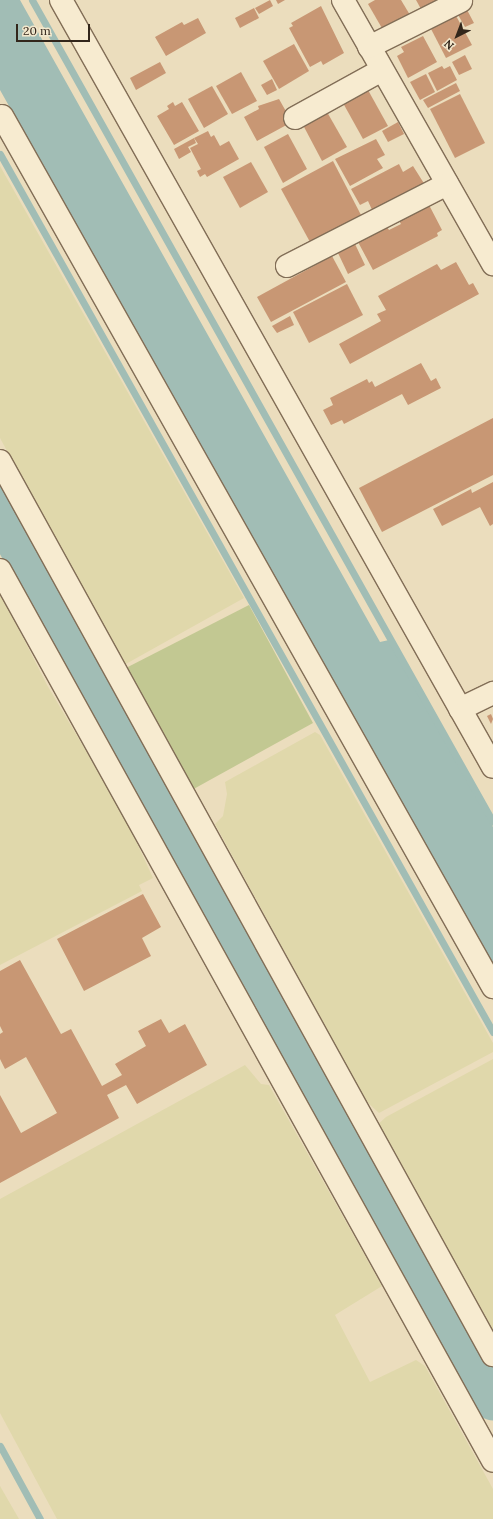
<!DOCTYPE html>
<style>
body{margin:0}
#map{position:relative;width:493px;height:1519px;overflow:hidden;background:#ebddbd;font-family:Lora,serif}
div>[style]{position:absolute}
.farmland>*{inset:0;background:#e0d8ab}
.green>*{inset:0;background:#c2c892}
.water>*{inset:0;background:#a1bdb5}
.stream>*{height:7px;margin:-3.5px;padding:0 3.5px;transform-origin:3.5px;border-radius:3.5px;background:#a1bdb5}
.river>*{height:44px;margin:-22px;padding:0 22px;transform-origin:22px;border-radius:22px;background:#a1bdb5}
.building>*{inset:0;background:#c89774}
.roads{filter:drop-shadow(1px 0 #826e57) drop-shadow(-1px 0 #826e57) drop-shadow(0 1px #826e57) drop-shadow(0 -1px #826e57)}
.minor>*{height:22px;margin:-11px;padding:0 11px;transform-origin:11px;border-radius:11px;background:#f7ebd0}
.tertiary>*{height:22px;margin:-11px;padding:0 11px;transform-origin:11px;border-radius:11px;background:#f7ebd0}
span{translate:-50% -50%;white-space:nowrap;text-align:center;line-height:1.15;-webkit-text-stroke:3px #f3e8cd;paint-order:stroke}
.north{position:absolute;left:437px;top:16px;width:40px;height:40px;-webkit-text-stroke:3px #f3e8cd;paint-order:stroke;rotate:222deg;font-size:11px;font-weight:700;line-height:16px;text-align:center;color:#32261b}
.north::after{content:'';display:block;margin:auto;width:14px;height:18px;background:#32261b;clip-path:polygon(50% 0,100% 100%,50% 72%,0 100%)}
.scale{position:absolute;left:16px;top:24px;width:74px;height:18px;box-sizing:border-box;border:2px solid #32261b;border-top:0;padding-left:5px;font-size:12px;line-height:14px;white-space:nowrap;color:#32261b;-webkit-text-stroke:3px #f3e8cd;paint-order:stroke}
</style>
<div id="map">
<div class="farmland">
<i style="clip-path:polygon(0 166px,244px 598px,124px 665px,0 438px)"></i>
<i style="clip-path:polygon(0 592px,47px 685px,125px 817px,153px 878px,139px 885px,142px 891px,0 965px)"></i>
<i style="clip-path:polygon(315px 732px,320px 735px,493px 1043px,493px 1052px,379px 1113px,366px 1101px,215px 824px,223px 816px,227px 794px,225px 782px)"></i>
<i style="clip-path:polygon(493px 1059px,493px 1339px,375px 1127px,386px 1117px)"></i>
<i style="clip-path:polygon(245px 1065px,261px 1084px,269px 1085px,382px 1286px,335px 1315px,370px 1382px,416px 1360px,425px 1366px,493px 1489px,493px 1519px,57px 1519px,0 1413px,0 1199px)"></i>
<i style="clip-path:polygon(0 1486px,19px 1519px,0 1519px)"></i>
</div>
<div class="green">
<i style="clip-path:polygon(249px 605px,313px 723px,190px 791px,122px 670px)"></i>
</div>
<div class="water">
<i style="clip-path:polygon(0 0,20px 0,380px 642px,389px 640px,493px 827px,493px 965px,0 90px)"></i>
</div>
<div class="stream">
<i style="left:32px;top:0;width:942px;rotate:60.72deg"></i>
<i style="left:0;top:154px;width:1007px;rotate:60.69deg"></i>
<i style="left:0;top:1446px;width:83px;rotate:61.3deg"></i>
</div>
<div class="river">
<i style="left:0;top:509px;width:1017px;rotate:60.99deg"></i>
</div>
<div class="building">
<i style="clip-path:polygon(270px 0,273px 6px,259px 14px,255px 8px)"></i>
<i style="clip-path:polygon(276px 0,285px 0,278px 4px)"></i>
<i style="clip-path:polygon(375px 0,401px 0,410px 15px,383px 30px,368px 4px)"></i>
<i style="clip-path:polygon(416px 0,438px 0,421px 9px)"></i>
<i style="clip-path:polygon(321px 6px,344px 53px,323px 65px,321px 61px,310px 67px,289px 28px,293px 26px,291px 23px)"></i>
<i style="clip-path:polygon(254px 8px,259px 18px,240px 28px,235px 18px)"></i>
<i style="clip-path:polygon(466px 8px,474px 23px,465px 27px,457px 13px)"></i>
<i style="clip-path:polygon(455px 14px,472px 45px,446px 58px,430px 27px)"></i>
<i style="clip-path:polygon(198px 18px,206px 33px,166px 56px,155px 37px,182px 22px,184px 25px)"></i>
<i style="clip-path:polygon(423px 36px,437px 62px,408px 78px,397px 56px,404px 52px,401px 47px)"></i>
<i style="clip-path:polygon(294px 44px,309px 71px,279px 89px,263px 61px)"></i>
<i style="clip-path:polygon(465px 55px,472px 69px,459px 75px,452px 62px)"></i>
<i style="clip-path:polygon(160px 62px,166px 73px,136px 90px,130px 78px)"></i>
<i style="clip-path:polygon(442px 66px,444px 69px,450px 66px,457px 80px,437px 91px,428px 73px)"></i>
<i style="clip-path:polygon(241px 72px,257px 101px,232px 114px,216px 86px)"></i>
<i style="clip-path:polygon(426px 74px,435px 92px,420px 100px,410px 82px)"></i>
<i style="clip-path:polygon(272px 79px,277px 90px,267px 95px,261px 85px)"></i>
<i style="clip-path:polygon(456px 83px,460px 91px,428px 108px,423px 100px)"></i>
<i style="clip-path:polygon(212px 86px,228px 114px,204px 128px,188px 99px)"></i>
<i style="clip-path:polygon(368px 90px,388px 126px,363px 139px,343px 103px)"></i>
<i style="clip-path:polygon(460px 94px,485px 143px,455px 158px,430px 109px)"></i>
<i style="clip-path:polygon(279px 99px,292px 122px,257px 141px,244px 117px,259px 109px,258px 106px)"></i>
<i style="clip-path:polygon(173px 102px,175px 106px,182px 102px,199px 131px,174px 145px,157px 116px,169px 109px,167px 106px)"></i>
<i style="clip-path:polygon(327px 112px,347px 147px,322px 161px,303px 125px)"></i>
<i style="clip-path:polygon(398px 122px,404px 134px,388px 142px,382px 131px)"></i>
<i style="clip-path:polygon(208px 131px,211px 137px,214px 135px,220px 146px,229px 141px,239px 159px,207px 177px,205px 174px,200px 177px,197px 171px,201px 169px,190px 148px,198px 144px,194px 138px)"></i>
<i style="clip-path:polygon(288px 134px,307px 169px,283px 183px,264px 147px)"></i>
<i style="clip-path:polygon(194px 138px,196px 143px,188px 147px,191px 152px,179px 159px,174px 149px)"></i>
<i style="clip-path:polygon(376px 139px,385px 155px,377px 159px,383px 168px,350px 186px,335px 159px)"></i>
<i style="clip-path:polygon(333px 161px,361px 215px,310px 242px,281px 189px)"></i>
<i style="clip-path:polygon(251px 162px,268px 192px,240px 208px,223px 177px)"></i>
<i style="clip-path:polygon(399px 164px,403px 172px,413px 166px,425px 185px,373px 212px,368px 201px,360px 205px,351px 189px)"></i>
<i style="clip-path:polygon(428px 203px,442px 230px,437px 233px,438px 236px,373px 270px,358px 242px,387px 227px,389px 230px,401px 224px,398px 219px)"></i>
<i style="clip-path:polygon(355px 244px,365px 265px,348px 274px,338px 253px)"></i>
<i style="clip-path:polygon(332px 256px,346px 282px,271px 322px,257px 297px)"></i>
<i style="clip-path:polygon(456px 262px,469px 285px,473px 283px,479px 294px,350px 364px,339px 344px,381px 321px,377px 314px,386px 310px,378px 296px,437px 264px,441px 270px)"></i>
<i style="clip-path:polygon(347px 284px,363px 315px,309px 343px,293px 312px)"></i>
<i style="clip-path:polygon(290px 316px,294px 325px,277px 333px,272px 326px)"></i>
<i style="clip-path:polygon(421px 363px,431px 381px,436px 378px,441px 388px,408px 405px,402px 394px,344px 424px,342px 420px,331px 425px,323px 410px,333px 405px,330px 398px,367px 379px,369px 383px,372px 381px,375px 387px)"></i>
<i style="clip-path:polygon(493px 418px,493px 475px,382px 532px,359px 488px)"></i>
<i style="clip-path:polygon(493px 482px,493px 524px,490px 526px,480px 507px,442px 526px,433px 509px,471px 489px,472px 493px)"></i>
<i style="clip-path:polygon(491px 714px,493px 719px,491px 724px,487px 716px)"></i>
<i style="clip-path:polygon(143px 894px,161px 927px,142px 938px,151px 956px,84px 991px,57px 939px)"></i>
<i style="clip-path:polygon(20px 960px,61px 1034px,71px 1029px,102px 1086px,122px 1075px,115px 1064px,146px 1046px,138px 1031px,161px 1019px,169px 1033px,185px 1024px,207px 1065px,137px 1104px,126px 1085px,107px 1095px,119px 1118px,0 1183px,0 1095px,21px 1133px,57px 1113px,26px 1057px,5px 1069px,0 1059px,0 1034px,3px 1032px,0 1026px,0 971px)"></i>
</div>
<div class="roads">
<div class="minor">
<i style="left:343px;top:0;width:304px;rotate:60.4deg"></i>
<i style="left:369px;top:47px;width:103px;rotate:-26.6deg"></i>
<i style="left:2px;top:116px;width:1000px;rotate:60.59deg"></i>
<i style="left:295px;top:118px;width:99px;rotate:-28.9deg"></i>
<i style="left:287px;top:266px;width:180px;rotate:-27.1deg"></i>
<i style="left:0;top:461px;width:1021px;rotate:61.13deg"></i>
<i style="left:0;top:570px;width:1018px;rotate:61.04deg"></i>
<i style="left:460px;top:709px;width:37px;rotate:-26deg"></i>
</div>
<div class="tertiary">
<i style="left:61px;top:0;width:880px;rotate:60.61deg"></i>
</div>
</div>
<div class="north">N</div>
<div class="scale">20 m</div>
</div>
